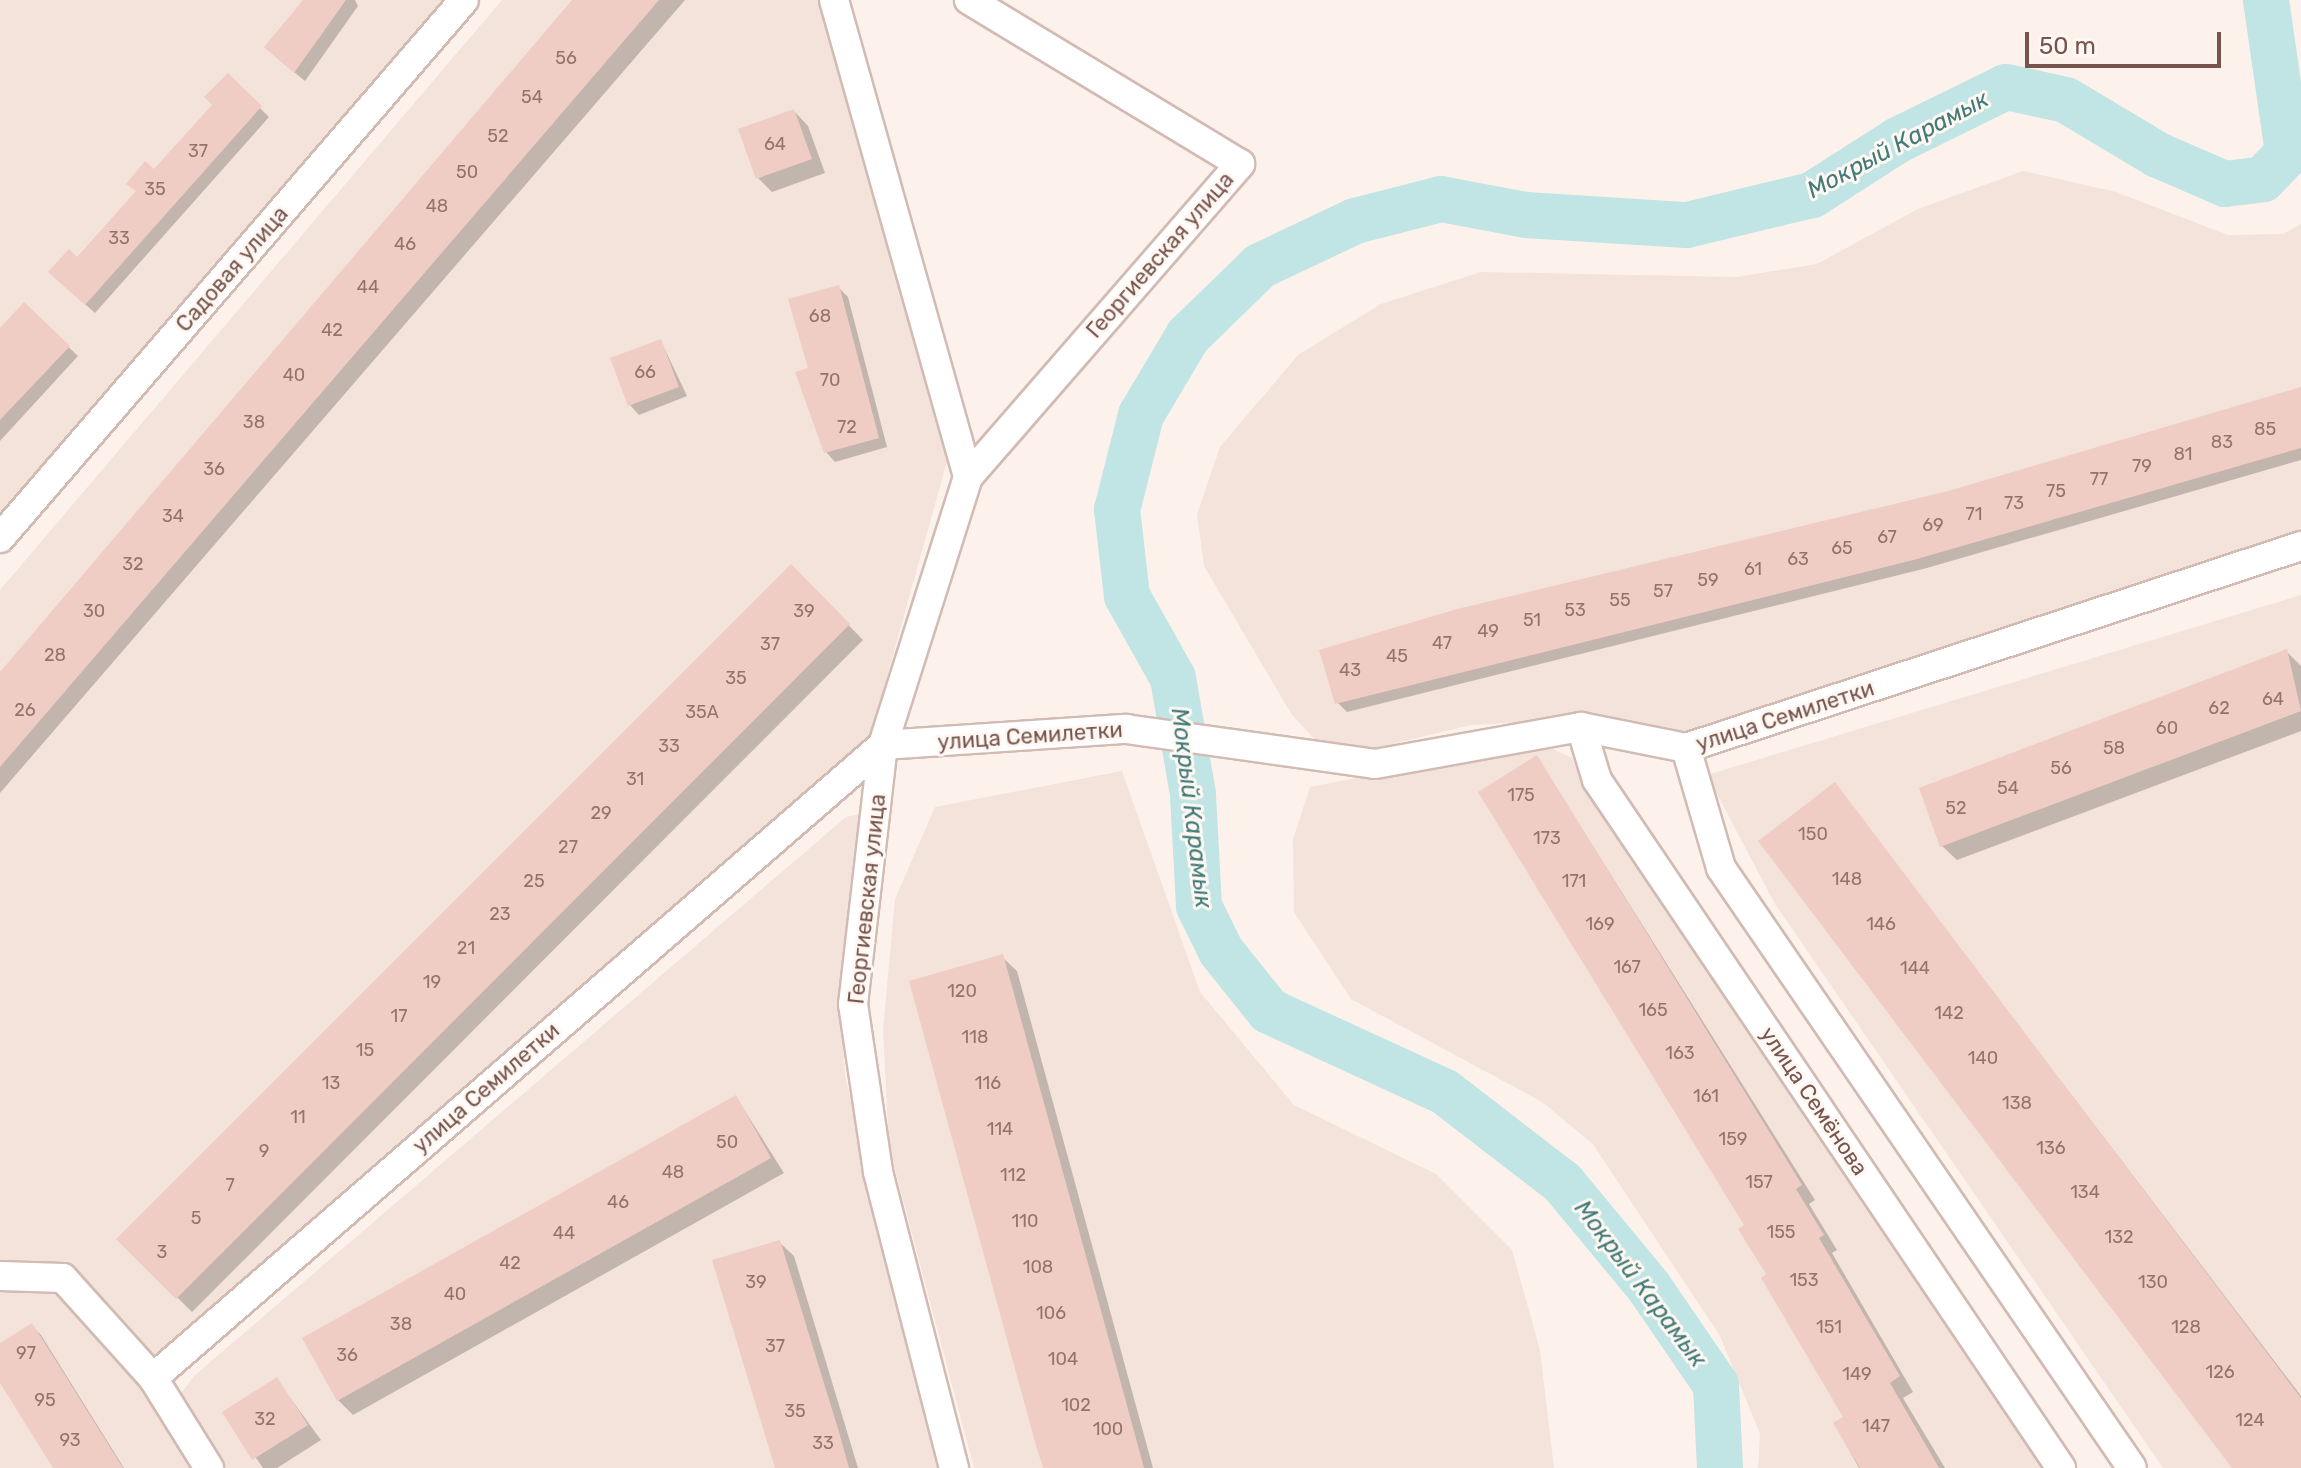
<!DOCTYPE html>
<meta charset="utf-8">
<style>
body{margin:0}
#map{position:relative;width:2301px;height:1468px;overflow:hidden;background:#fcf2eb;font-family:Rubik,sans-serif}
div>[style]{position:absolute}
.residential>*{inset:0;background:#f3e3da}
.shadow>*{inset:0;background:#0003}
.river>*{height:46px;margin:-23px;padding:0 23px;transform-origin:23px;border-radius:23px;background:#c0e5e4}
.building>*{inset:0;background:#f0cdc4}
.roads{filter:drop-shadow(2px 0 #d1bbb3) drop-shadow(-2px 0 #d1bbb3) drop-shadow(0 2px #d1bbb3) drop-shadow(0 -2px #d1bbb3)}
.street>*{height:28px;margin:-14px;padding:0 14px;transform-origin:14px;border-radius:14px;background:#fff}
span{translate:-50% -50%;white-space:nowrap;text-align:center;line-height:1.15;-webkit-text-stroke:6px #fef7f2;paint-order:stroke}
.number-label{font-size:18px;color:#95736c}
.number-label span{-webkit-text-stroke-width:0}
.street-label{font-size:22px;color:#77554e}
.water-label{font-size:24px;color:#427b79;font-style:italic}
.scale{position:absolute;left:2025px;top:32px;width:196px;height:36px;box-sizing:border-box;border:4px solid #77554e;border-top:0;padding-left:10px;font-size:24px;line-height:28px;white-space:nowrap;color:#77554e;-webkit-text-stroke:6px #fef7f2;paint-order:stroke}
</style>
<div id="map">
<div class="residential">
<i style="clip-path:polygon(0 0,456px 0,0 528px)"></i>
<i style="clip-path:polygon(502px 0,823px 0,949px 454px,871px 734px,153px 1362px,70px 1263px,0 1263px,0 590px)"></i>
<i style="clip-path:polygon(2023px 171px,2116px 192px,2228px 235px,2283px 234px,2301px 224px,2301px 530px,1691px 740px,1585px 719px,1471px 725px,1346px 755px,1322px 747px,1292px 715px,1204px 566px,1197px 514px,1220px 447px,1298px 355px,1381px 304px,1481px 272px,1736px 277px,1817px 264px,1918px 209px)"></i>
<i style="clip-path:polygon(2301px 595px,2301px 1468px,2163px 1468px,1775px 904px,1707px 775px)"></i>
<i style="clip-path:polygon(1538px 742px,1572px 758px,1593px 802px,2048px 1468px,1758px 1468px,1760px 1434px,1720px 1336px,1593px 1144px,1542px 1102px,1351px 999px,1294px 912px,1293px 839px,1310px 787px)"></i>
<i style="clip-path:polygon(1122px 771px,1200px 992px,1294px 1105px,1436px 1174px,1512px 1250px,1540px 1350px,1554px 1468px,974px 1468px,889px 1147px,883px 1030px,895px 899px,935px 807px)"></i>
<i style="clip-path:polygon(860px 814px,866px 828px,842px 1024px,845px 1077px,944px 1468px,216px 1468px,179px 1396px,194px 1376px,846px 817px)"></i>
<i style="clip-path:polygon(0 1286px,60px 1290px,149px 1382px,201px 1468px,0 1468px)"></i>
</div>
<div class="shadow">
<i style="clip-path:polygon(304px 0,355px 0,358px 6px,305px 81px,276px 57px)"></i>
<i style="clip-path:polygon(574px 0,685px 0,0 793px,0 674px)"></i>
<i style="clip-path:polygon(228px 76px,269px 117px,95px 313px,60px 282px,215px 105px)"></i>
<i style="clip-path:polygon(794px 111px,808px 126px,825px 173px,772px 192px,758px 178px)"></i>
<i style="clip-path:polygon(838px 287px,848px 297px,887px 447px,835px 462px,826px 452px,810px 369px)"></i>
<i style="clip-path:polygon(24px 305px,78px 356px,0 441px,0 358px)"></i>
<i style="clip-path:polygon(661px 341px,687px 396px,639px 415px,630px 405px)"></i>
<i style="clip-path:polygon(2301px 390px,2301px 460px,1927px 568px,1347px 712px,1337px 702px,2028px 471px)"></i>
<i style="clip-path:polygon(791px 566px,863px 640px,192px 1312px,118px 1239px)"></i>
<i style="clip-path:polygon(2287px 652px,2301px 666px,2301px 731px,1957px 860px,1942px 846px)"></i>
<i style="clip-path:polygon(1537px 757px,1815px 1200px,1809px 1204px,1837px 1250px,1832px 1253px,1913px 1392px,1903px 1398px,1945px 1468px,1859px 1468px,1835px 1424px,1845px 1418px,1769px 1275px)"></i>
<i style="clip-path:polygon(1835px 785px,2301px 1396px,2301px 1468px,2235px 1468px)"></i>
<i style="clip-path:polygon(1002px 957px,1017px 971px,1153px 1468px,1045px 1468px)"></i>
<i style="clip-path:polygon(736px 1097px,784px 1173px,353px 1415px,338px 1400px)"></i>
<i style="clip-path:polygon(779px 1242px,794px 1256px,858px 1468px,777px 1468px)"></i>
<i style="clip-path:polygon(32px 1326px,41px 1335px,124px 1468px,55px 1468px,0 1379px,0 1346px)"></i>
<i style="clip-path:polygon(277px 1380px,321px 1440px,277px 1468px,263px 1468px,225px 1413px)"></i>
</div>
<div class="river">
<i style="left:1720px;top:1468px;width:83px;rotate:-92.8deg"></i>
<i style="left:1716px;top:1385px;width:119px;rotate:-124.4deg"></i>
<i style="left:1649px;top:1287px;width:135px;rotate:-129.6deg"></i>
<i style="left:1563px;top:1183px;width:149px;rotate:-142.4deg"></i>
<i style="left:1445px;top:1092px;width:194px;rotate:-155.3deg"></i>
<i style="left:1269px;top:1011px;width:77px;rotate:-128.7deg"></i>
<i style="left:1221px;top:951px;width:50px;rotate:-116.1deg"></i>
<i style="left:1199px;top:906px;width:112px;rotate:-93.1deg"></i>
<i style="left:1193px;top:794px;width:118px;rotate:-99.8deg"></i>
<i style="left:1173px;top:678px;width:94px;rotate:-119.3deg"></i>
<i style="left:1127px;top:596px;width:87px;rotate:-96.6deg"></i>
<i style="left:1117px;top:510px;width:98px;rotate:-75.8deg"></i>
<i style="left:1141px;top:415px;width:92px;rotate:-59.3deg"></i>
<i style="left:1188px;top:336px;width:100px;rotate:-44.2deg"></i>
<i style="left:1260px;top:266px;width:105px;rotate:-25.3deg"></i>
<i style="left:1355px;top:221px;width:89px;rotate:-14.3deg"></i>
<i style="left:1441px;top:199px;width:86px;rotate:10.7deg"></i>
<i style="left:1526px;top:215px;width:161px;rotate:3.6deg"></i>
<i style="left:1687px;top:225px;width:129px;rotate:-13.5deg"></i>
<i style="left:1812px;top:195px;width:102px;rotate:-32.6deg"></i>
<i style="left:1898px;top:140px;width:120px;rotate:-26.1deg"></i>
<i style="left:2006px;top:87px;width:61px;rotate:12.2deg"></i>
<i style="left:2066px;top:100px;width:107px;rotate:30.9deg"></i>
<i style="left:2158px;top:155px;width:73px;rotate:23.4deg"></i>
<i style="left:2225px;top:184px;width:38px;rotate:-7deg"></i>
<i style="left:2263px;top:179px;width:36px;rotate:-46deg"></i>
<i style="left:2288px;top:153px;width:155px;rotate:-98.2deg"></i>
</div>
<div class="building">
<i style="clip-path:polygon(303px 0,346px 0,294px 73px,264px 47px)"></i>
<i style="clip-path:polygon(572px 0,659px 0,0 767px,0 672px)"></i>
<i style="clip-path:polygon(228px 73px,262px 106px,85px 305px,48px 272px,69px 249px,77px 257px,136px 191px,126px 184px,145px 161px,154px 169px,212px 105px,204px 97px)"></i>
<i style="clip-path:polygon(794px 109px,812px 159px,756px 179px,738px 129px)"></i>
<i style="clip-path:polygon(839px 285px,879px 438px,824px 453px,795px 372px,808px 368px,788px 299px)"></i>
<i style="clip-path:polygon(24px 302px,70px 346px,0 420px,0 328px)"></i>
<i style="clip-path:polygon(661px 339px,679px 387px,628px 406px,610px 358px)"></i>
<i style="clip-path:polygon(2301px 387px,2301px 448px,1917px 559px,1335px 704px,1319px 650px,1457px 609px,1948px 491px)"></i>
<i style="clip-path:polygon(791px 564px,850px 624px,176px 1299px,116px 1239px)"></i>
<i style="clip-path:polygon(2287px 649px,2301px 711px,1940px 847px,1919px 788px)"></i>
<i style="clip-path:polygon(1537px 755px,1802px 1185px,1796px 1189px,1824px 1235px,1819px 1238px,1900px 1376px,1890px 1383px,1939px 1468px,1860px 1468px,1833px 1423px,1843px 1417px,1761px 1278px,1766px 1274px,1738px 1229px,1744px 1225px,1478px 792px)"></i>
<i style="clip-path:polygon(1835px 782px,2301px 1398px,2301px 1468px,2232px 1468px,1758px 841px)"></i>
<i style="clip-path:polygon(1003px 954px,1117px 1369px,1144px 1468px,1043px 1468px,1035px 1442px,909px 981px)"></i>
<i style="clip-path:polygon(736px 1095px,771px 1158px,337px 1401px,302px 1338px)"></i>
<i style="clip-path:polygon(780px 1240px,839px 1432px,849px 1468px,775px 1468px,751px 1389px,712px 1260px)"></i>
<i style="clip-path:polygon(32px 1323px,58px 1364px,123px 1468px,53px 1468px,0 1383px,0 1343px)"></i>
<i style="clip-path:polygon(277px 1377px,308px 1425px,252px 1460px,222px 1412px)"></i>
</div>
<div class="roads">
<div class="street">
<i style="left:834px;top:0;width:495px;rotate:74.3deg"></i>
<i style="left:968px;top:477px;width:281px;rotate:107.6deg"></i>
<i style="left:883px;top:745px;width:261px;rotate:96.6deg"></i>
<i style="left:853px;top:1004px;width:170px;rotate:81.5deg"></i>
<i style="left:878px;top:1172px;width:306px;rotate:75.6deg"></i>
<i style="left:968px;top:477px;width:415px;rotate:-49deg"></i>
<i style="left:1240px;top:164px;width:317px;rotate:-148.8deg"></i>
<i style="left:0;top:538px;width:710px;rotate:-49.22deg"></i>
<i style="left:1581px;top:727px;width:55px;rotate:73.2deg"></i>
<i style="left:1597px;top:780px;width:830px;rotate:56deg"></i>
<i style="left:1686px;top:748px;width:125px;rotate:73.7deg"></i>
<i style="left:1721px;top:868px;width:727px;rotate:55.59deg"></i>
<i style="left:0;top:1276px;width:63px;rotate:1.8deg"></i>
<i style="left:63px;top:1278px;width:135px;rotate:48deg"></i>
<i style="left:153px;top:1378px;width:966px;rotate:-40.93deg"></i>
<i style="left:883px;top:745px;width:244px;rotate:-3.8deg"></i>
<i style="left:1126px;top:729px;width:251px;rotate:8deg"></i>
<i style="left:1375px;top:764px;width:209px;rotate:-10.2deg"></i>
<i style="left:1581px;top:727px;width:107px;rotate:11.3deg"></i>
<i style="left:1686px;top:748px;width:647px;rotate:-18.18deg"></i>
<i style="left:153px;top:1378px;width:106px;rotate:58.1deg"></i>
</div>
</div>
<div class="number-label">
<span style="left:566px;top:58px">56</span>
<span style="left:532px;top:97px">54</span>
<span style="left:498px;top:136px">52</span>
<span style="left:775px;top:144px">64</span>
<span style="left:198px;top:151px">37</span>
<span style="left:467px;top:172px">50</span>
<span style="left:155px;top:189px">35</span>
<span style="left:437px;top:206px">48</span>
<span style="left:119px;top:238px">33</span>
<span style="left:405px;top:244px">46</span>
<span style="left:368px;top:287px">44</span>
<span style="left:820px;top:316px">68</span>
<span style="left:332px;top:330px">42</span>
<span style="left:645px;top:372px">66</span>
<span style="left:294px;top:375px">40</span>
<span style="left:830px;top:380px">70</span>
<span style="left:254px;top:422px">38</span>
<span style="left:847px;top:427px">72</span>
<span style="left:2265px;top:429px">85</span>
<span style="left:2222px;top:442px">83</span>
<span style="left:2183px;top:454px">81</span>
<span style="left:2142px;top:466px">79</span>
<span style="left:214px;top:469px">36</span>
<span style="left:2099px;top:479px">77</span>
<span style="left:2056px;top:491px">75</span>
<span style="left:2014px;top:503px">73</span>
<span style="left:1974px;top:514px">71</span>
<span style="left:173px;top:516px">34</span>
<span style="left:1933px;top:525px">69</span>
<span style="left:1887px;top:537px">67</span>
<span style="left:1842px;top:548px">65</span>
<span style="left:1798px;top:559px">63</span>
<span style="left:133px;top:564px">32</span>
<span style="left:1753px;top:569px">61</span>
<span style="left:1708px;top:580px">59</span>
<span style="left:1663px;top:591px">57</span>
<span style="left:1620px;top:600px">55</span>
<span style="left:1575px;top:610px">53</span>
<span style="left:94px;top:611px">30</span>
<span style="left:804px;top:611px">39</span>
<span style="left:1532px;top:620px">51</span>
<span style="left:1488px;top:631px">49</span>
<span style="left:1442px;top:643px">47</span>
<span style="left:770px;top:644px">37</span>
<span style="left:55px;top:655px">28</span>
<span style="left:1397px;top:656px">45</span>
<span style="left:1350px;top:670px">43</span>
<span style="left:736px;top:678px">35</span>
<span style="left:2273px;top:699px">64</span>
<span style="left:2219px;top:708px">62</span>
<span style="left:25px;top:710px">26</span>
<span style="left:702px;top:712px">35А</span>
<span style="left:2167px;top:728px">60</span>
<span style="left:669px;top:746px">33</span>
<span style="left:2114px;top:748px">58</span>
<span style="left:2061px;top:768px">56</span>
<span style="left:635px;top:779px">31</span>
<span style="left:2008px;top:788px">54</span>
<span style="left:1521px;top:795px">175</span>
<span style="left:1956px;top:808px">52</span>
<span style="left:601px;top:813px">29</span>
<span style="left:1813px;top:834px">150</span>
<span style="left:1547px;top:838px">173</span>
<span style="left:568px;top:847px">27</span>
<span style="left:1847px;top:879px">148</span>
<span style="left:534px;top:881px">25</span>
<span style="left:1574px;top:881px">171</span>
<span style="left:500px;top:914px">23</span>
<span style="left:1600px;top:924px">169</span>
<span style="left:1881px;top:924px">146</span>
<span style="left:466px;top:948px">21</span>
<span style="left:1627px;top:967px">167</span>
<span style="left:1915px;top:968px">144</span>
<span style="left:432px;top:982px">19</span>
<span style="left:962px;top:991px">120</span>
<span style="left:1653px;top:1010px">165</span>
<span style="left:1949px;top:1013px">142</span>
<span style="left:399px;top:1016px">17</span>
<span style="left:975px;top:1037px">118</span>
<span style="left:365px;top:1050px">15</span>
<span style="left:1680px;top:1053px">163</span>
<span style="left:1983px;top:1058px">140</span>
<span style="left:331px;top:1083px">13</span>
<span style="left:988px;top:1083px">116</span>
<span style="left:1706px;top:1096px">161</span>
<span style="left:2017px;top:1103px">138</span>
<span style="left:298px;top:1117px">11</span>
<span style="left:1000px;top:1129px">114</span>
<span style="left:1733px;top:1139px">159</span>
<span style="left:727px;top:1142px">50</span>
<span style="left:2051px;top:1148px">136</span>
<span style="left:264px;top:1151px">9</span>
<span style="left:673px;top:1172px">48</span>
<span style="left:1013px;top:1175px">112</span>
<span style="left:1759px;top:1182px">157</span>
<span style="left:230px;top:1185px">7</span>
<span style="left:2085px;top:1192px">134</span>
<span style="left:618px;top:1202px">46</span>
<span style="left:196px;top:1218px">5</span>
<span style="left:1025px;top:1221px">110</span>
<span style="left:1781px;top:1232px">155</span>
<span style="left:564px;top:1233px">44</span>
<span style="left:2119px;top:1237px">132</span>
<span style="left:162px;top:1252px">3</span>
<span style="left:510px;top:1263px">42</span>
<span style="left:1038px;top:1267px">108</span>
<span style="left:1804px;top:1280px">153</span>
<span style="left:756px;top:1282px">39</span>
<span style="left:2153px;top:1282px">130</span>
<span style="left:455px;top:1294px">40</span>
<span style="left:1051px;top:1313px">106</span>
<span style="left:401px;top:1324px">38</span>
<span style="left:1829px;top:1327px">151</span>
<span style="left:2186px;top:1327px">128</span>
<span style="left:775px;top:1346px">37</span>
<span style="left:26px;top:1353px">97</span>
<span style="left:347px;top:1355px">36</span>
<span style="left:1063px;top:1359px">104</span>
<span style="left:2220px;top:1372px">126</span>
<span style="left:1857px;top:1374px">149</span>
<span style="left:45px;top:1400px">95</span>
<span style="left:1076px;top:1405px">102</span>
<span style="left:795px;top:1411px">35</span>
<span style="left:265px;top:1419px">32</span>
<span style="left:2250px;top:1420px">124</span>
<span style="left:1876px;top:1426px">147</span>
<span style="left:1108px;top:1429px">100</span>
<span style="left:70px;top:1440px">93</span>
<span style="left:823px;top:1443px">33</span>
</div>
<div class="street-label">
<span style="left:1160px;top:255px;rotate:-49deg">Георгиевская улица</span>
<span style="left:232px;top:269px;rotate:-49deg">Садовая улица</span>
<span style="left:1785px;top:716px;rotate:-18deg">улица Семилетки</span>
<span style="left:1030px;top:736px;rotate:-4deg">улица Семилетки</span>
<span style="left:867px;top:899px;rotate:-84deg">Георгиевская улица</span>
<span style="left:486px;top:1088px;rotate:-41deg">улица Семилетки</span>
<span style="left:1814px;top:1101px;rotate:56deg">улица Семёнова</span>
</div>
<div class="water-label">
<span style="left:1898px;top:145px;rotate:-28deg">Мокрый Карамык</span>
<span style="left:1191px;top:808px;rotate:83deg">Мокрый Карамык</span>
<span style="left:1640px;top:1284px;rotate:53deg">Мокрый Карамык</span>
</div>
<div class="scale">50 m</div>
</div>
